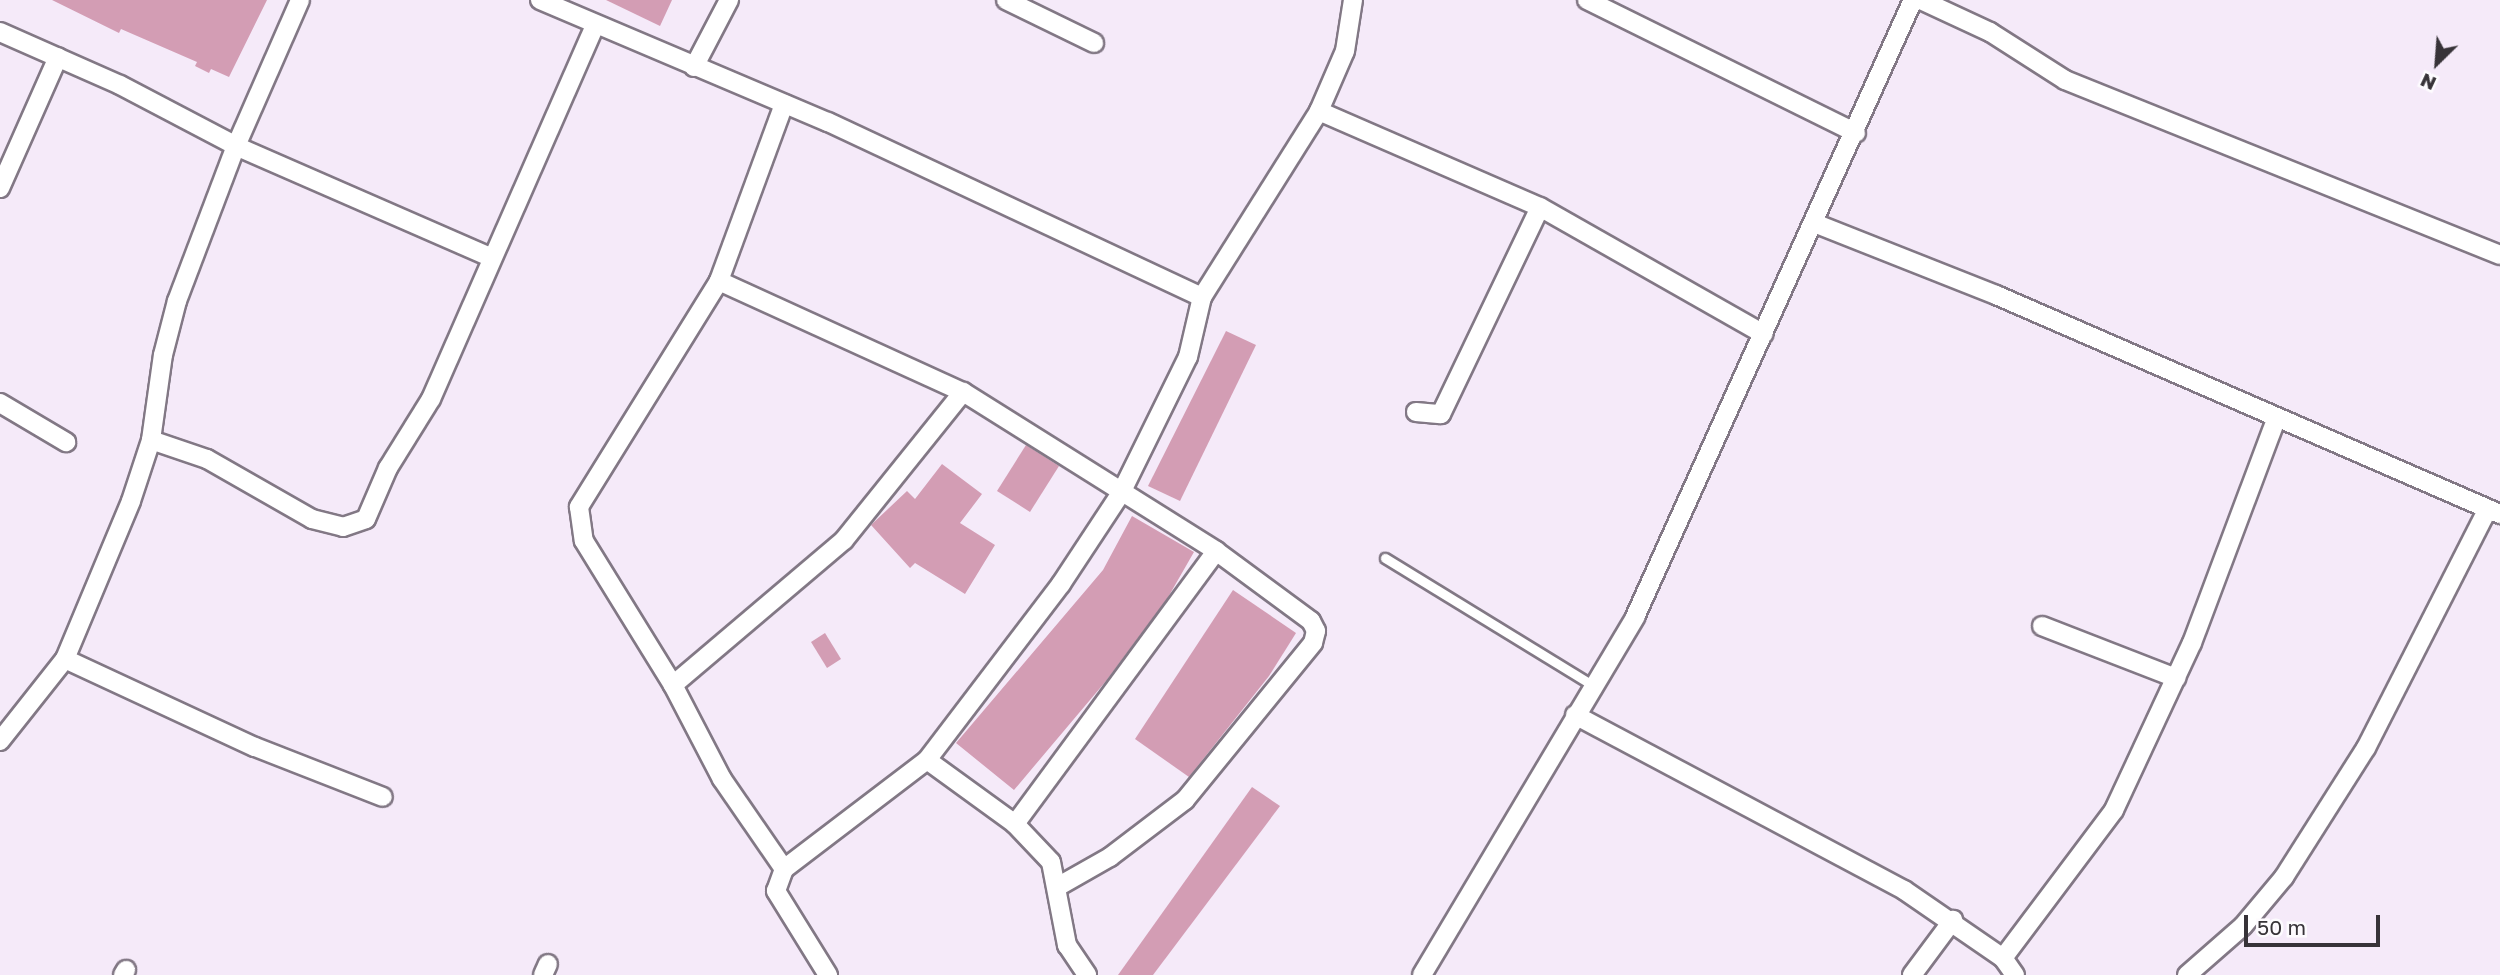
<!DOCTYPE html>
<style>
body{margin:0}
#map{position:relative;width:2500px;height:975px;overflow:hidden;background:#f5eaf9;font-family:"Golos Text",sans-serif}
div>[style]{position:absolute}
.building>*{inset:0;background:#d39db4}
.roads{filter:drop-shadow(2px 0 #827885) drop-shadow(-2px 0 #827885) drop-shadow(0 2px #827885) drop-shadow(0 -2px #827885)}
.lane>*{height:9px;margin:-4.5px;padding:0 4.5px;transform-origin:4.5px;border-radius:4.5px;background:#fff}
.street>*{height:18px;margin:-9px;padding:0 9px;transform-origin:9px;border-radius:9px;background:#fff}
span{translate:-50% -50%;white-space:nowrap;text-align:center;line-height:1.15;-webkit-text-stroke:6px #fdfbfe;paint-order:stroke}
.north{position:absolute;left:2402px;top:28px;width:70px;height:70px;-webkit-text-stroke:5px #fdfbfe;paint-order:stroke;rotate:205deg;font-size:19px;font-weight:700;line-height:28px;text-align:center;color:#373338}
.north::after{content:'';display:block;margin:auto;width:24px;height:32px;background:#373338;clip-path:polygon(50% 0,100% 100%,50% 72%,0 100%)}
.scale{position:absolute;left:2244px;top:915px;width:136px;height:32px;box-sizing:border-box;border:4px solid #373338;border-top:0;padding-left:9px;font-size:21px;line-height:24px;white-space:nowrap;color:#373338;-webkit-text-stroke:5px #fdfbfe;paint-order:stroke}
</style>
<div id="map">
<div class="building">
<i style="clip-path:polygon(52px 0,267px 0,229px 77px,211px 69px,209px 73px,195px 66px,197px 62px,121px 29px,119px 33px)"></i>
<i style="clip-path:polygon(606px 0,672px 0,660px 26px)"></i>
<i style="clip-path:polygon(1226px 331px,1256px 345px,1180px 501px,1148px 486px)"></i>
<i style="clip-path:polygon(1026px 445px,1059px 466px,1030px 512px,997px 491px)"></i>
<i style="clip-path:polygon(942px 464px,982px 494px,960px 523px,995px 545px,965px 594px,915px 563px,910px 568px,871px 525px,907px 491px,915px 499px)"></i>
<i style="clip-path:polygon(1132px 516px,1194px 552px,1167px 599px,1106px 681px,1014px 790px,956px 743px,1103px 570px)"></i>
<i style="clip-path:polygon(1233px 590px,1296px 633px,1269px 676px,1189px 777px,1135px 739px)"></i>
<i style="clip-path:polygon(825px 633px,841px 659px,827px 668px,811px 642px)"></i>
<i style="clip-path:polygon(1252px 787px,1280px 806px,1153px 975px,1118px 975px)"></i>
</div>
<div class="roads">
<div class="lane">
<i style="left:1385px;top:558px;width:241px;rotate:31.5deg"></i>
</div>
<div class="street">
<i style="left:540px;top:0;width:313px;rotate:23deg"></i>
<i style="left:828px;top:122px;width:413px;rotate:25.1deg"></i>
<i style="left:1006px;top:0;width:98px;rotate:26deg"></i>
<i style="left:1587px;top:0;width:300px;rotate:26.3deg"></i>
<i style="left:1921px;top:0;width:76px;rotate:24.9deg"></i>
<i style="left:1990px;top:32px;width:89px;rotate:32.6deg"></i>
<i style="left:2065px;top:80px;width:469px;rotate:21.9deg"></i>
<i style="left:0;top:32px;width:131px;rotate:23.8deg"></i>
<i style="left:120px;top:85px;width:131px;rotate:27.7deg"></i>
<i style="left:236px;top:146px;width:277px;rotate:23.6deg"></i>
<i style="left:694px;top:67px;width:76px;rotate:-62.4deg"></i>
<i style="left:784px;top:104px;width:189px;rotate:110.2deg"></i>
<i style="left:719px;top:281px;width:266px;rotate:121.8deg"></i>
<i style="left:579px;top:507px;width:34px;rotate:82deg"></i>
<i style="left:584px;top:541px;width:169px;rotate:58.3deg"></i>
<i style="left:673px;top:685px;width:106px;rotate:62.5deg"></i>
<i style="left:722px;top:779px;width:109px;rotate:55.4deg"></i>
<i style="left:1319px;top:111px;width:241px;rotate:23.5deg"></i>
<i style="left:1540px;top:207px;width:257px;rotate:29.6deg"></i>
<i style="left:0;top:188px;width:143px;rotate:-66.1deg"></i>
<i style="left:1814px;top:223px;width:196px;rotate:21.6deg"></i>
<i style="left:1996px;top:295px;width:550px;rotate:23.49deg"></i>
<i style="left:719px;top:281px;width:268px;rotate:24.5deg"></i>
<i style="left:963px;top:392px;width:299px;rotate:32.1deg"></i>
<i style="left:1216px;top:551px;width:118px;rotate:36.4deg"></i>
<i style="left:1311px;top:621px;width:11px;rotate:63deg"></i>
<i style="left:1316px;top:631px;width:12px;rotate:104deg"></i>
<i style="left:1313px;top:643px;width:203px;rotate:129.2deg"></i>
<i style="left:1185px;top:800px;width:94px;rotate:142.8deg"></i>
<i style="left:1110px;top:857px;width:59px;rotate:150.4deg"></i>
<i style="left:0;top:403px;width:77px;rotate:30.6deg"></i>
<i style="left:1416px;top:412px;width:25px;rotate:5deg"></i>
<i style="left:1441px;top:414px;width:229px;rotate:-64.4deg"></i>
<i style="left:151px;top:440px;width:59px;rotate:18.7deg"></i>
<i style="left:207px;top:459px;width:121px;rotate:29.7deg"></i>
<i style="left:312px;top:519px;width:32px;rotate:14deg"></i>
<i style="left:343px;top:527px;width:24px;rotate:-19deg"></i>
<i style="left:366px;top:519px;width:56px;rotate:-66.7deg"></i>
<i style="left:388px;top:468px;width:81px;rotate:-58.1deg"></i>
<i style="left:431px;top:399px;width:407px;rotate:-66.3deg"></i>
<i style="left:2042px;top:626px;width:144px;rotate:21.2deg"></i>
<i style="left:65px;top:659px;width:209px;rotate:24.9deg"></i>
<i style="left:255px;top:747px;width:137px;rotate:21.3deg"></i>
<i style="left:673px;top:685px;width:224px;rotate:-40.3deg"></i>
<i style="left:844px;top:540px;width:190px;rotate:-51.2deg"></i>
<i style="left:1575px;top:715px;width:373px;rotate:28deg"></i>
<i style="left:1904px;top:890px;width:120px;rotate:34.5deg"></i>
<i style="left:2003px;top:958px;width:21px;rotate:55deg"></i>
<i style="left:0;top:741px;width:105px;rotate:-51.6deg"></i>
<i style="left:65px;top:659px;width:171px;rotate:-67.3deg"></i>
<i style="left:131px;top:501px;width:64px;rotate:-71.8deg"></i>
<i style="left:151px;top:440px;width:86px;rotate:-82deg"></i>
<i style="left:163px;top:355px;width:56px;rotate:-75.5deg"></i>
<i style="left:177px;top:301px;width:166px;rotate:-69.2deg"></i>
<i style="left:236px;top:146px;width:159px;rotate:-66.3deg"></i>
<i style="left:927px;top:760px;width:109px;rotate:36deg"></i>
<i style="left:1015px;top:824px;width:52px;rotate:46.5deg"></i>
<i style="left:1051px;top:862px;width:85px;rotate:79.1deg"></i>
<i style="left:1067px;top:945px;width:36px;rotate:56deg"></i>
<i style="left:1015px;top:824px;width:339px;rotate:-53.6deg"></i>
<i style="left:2003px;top:958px;width:185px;rotate:-53.1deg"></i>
<i style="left:2114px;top:810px;width:184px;rotate:-65deg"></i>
<i style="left:2192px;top:643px;width:239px;rotate:-69.4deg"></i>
<i style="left:123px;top:975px;width:6px;rotate:-59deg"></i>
<i style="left:543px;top:975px;width:12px;rotate:-66deg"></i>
<i style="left:828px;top:975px;width:99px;rotate:-121.8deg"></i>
<i style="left:776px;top:891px;width:23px;rotate:-70deg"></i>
<i style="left:784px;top:869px;width:180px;rotate:-37.3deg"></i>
<i style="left:927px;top:760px;width:221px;rotate:-52.7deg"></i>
<i style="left:1061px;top:584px;width:109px;rotate:-56.6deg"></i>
<i style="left:1121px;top:493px;width:152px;rotate:-63.8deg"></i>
<i style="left:1188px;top:357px;width:62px;rotate:-76.9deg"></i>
<i style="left:1202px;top:297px;width:220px;rotate:-57.8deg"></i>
<i style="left:1319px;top:111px;width:65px;rotate:-66.6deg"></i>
<i style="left:1345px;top:51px;width:52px;rotate:-81.1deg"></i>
<i style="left:1422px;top:975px;width:417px;rotate:-59.2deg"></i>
<i style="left:1635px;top:617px;width:677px;rotate:-65.75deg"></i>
<i style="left:1912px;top:975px;width:69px;rotate:-53.3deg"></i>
<i style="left:2187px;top:975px;width:74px;rotate:-41.2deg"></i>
<i style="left:2243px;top:926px;width:64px;rotate:-50.1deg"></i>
<i style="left:2284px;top:877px;width:153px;rotate:-57.6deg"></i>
<i style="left:2366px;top:748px;width:268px;rotate:-63deg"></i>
</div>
</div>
<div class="north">N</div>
<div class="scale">50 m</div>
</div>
